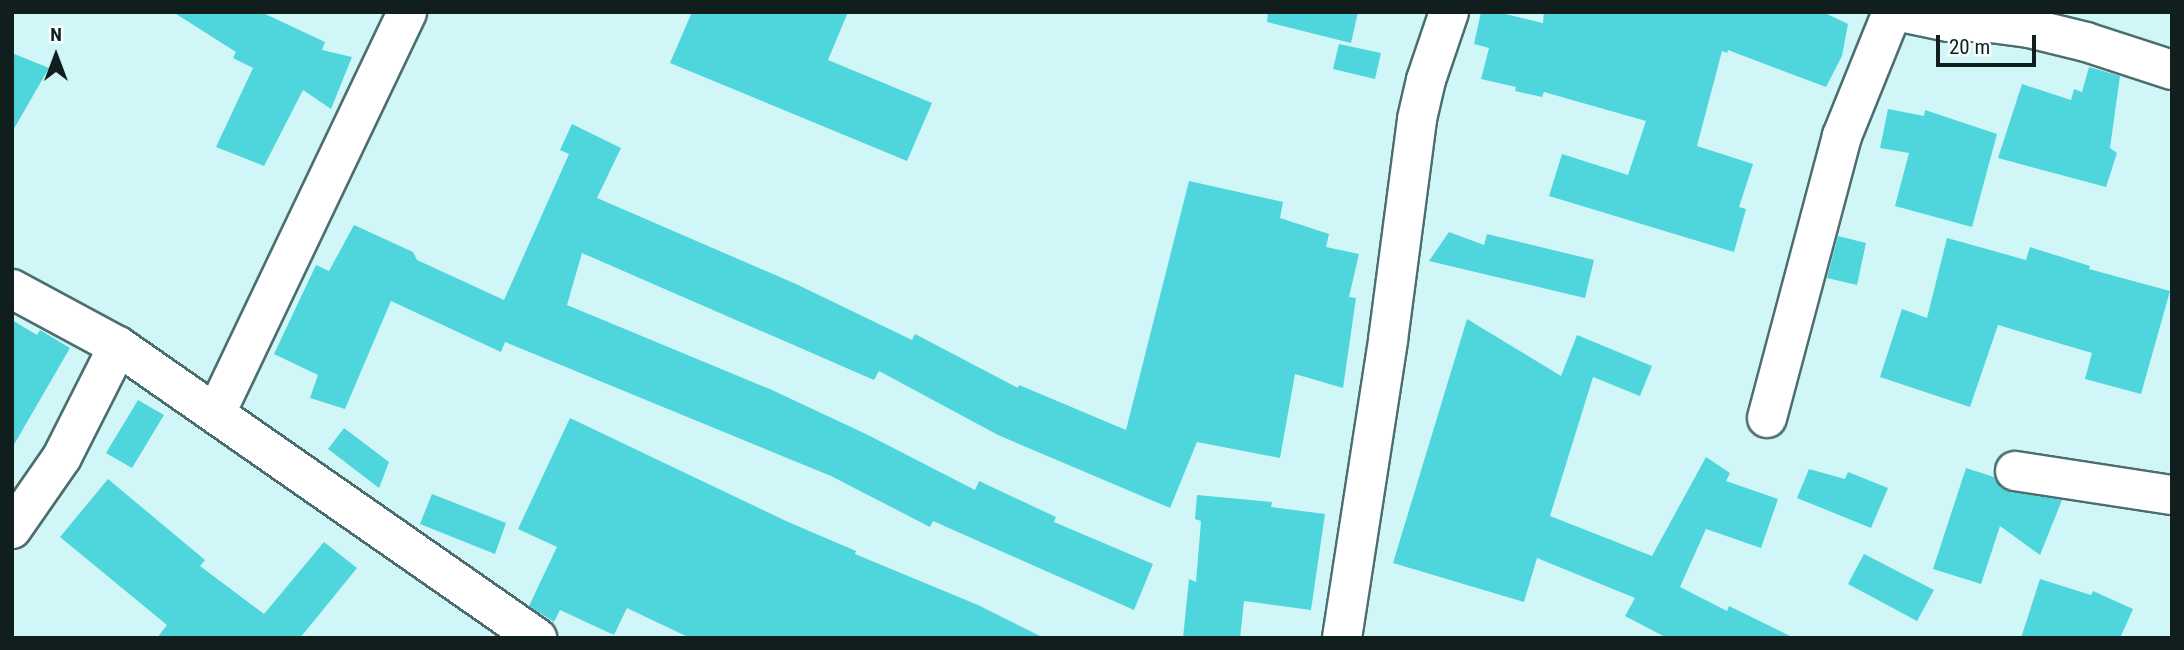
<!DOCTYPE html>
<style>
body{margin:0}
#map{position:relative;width:2184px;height:650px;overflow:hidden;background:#d1f6f8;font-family:"Roboto Condensed",sans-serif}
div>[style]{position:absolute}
.building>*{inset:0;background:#4ed6dc}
.roads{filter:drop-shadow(2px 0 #4c6e70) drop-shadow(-2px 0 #4c6e70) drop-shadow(0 2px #4c6e70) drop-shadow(0 -2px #4c6e70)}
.minor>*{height:38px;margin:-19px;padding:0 19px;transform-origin:19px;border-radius:19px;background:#fff}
span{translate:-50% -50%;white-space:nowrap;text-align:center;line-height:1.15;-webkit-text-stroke:7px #f6fdfd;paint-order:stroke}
.frame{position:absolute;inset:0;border:14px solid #101e1e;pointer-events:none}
.north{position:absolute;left:21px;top:21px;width:70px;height:70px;-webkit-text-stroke:5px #f6fdfd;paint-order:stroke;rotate:0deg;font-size:19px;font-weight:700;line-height:28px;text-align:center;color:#101e1e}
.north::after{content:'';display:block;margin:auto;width:24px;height:32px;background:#101e1e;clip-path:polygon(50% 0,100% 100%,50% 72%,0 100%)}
.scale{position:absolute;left:1936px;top:35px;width:100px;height:32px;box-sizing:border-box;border:4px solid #101e1e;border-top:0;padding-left:9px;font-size:21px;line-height:24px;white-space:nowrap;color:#101e1e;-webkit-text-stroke:5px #f6fdfd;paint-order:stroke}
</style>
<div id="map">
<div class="building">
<i style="clip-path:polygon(173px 12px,261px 12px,325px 42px,322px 50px,352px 57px,331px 109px,303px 90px,264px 166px,216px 147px,253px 68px,233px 58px,236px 52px)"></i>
<i style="clip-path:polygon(692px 12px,848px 12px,828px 60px,932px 103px,907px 161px,670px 63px)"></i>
<i style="clip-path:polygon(1268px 12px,1358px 12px,1351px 43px,1267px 22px)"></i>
<i style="clip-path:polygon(1481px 12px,1497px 12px,1543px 23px,1544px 12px,1823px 12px,1848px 24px,1842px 56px,1826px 87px,1728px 50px,1727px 53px,1722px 51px,1697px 146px,1753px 164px,1739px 207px,1746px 209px,1734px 252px,1549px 196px,1562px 154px,1628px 175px,1646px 121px,1544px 92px,1542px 97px,1515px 91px,1516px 87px,1481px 79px,1489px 48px,1474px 44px)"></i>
<i style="clip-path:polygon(1339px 44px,1381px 53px,1375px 79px,1333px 69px)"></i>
<i style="clip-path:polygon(12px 53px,49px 68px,12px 132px)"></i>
<i style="clip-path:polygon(2089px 67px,2120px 76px,2110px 148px,2117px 153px,2106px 187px,1998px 158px,2022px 84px,2071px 100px,2074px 89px,2082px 92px)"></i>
<i style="clip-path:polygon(1888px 109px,1924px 116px,1925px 110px,1997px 134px,1972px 227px,1895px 206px,1909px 153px,1880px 148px)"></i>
<i style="clip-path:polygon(572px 124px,621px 148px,597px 198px,796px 284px,912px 340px,915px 334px,1018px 388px,1019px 385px,1126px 430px,1189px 181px,1283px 202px,1280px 218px,1329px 234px,1326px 247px,1359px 254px,1349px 297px,1356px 298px,1343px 388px,1295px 374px,1280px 458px,1197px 442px,1170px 508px,998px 435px,879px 371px,874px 380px,582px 253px,567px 305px,772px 390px,868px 435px,975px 490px,979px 481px,1056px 517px,1054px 522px,1153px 564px,1134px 610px,933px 521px,930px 527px,831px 476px,505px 342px,501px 352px,391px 301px,345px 409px,310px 398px,318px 375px,274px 354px,316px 265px,329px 271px,354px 225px,413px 252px,417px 260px,504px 300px,569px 154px,560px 150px)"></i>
<i style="clip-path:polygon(1449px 232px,1484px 245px,1487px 234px,1594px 260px,1585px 298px,1429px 261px)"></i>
<i style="clip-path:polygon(1838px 236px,1866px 243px,1857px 285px,1827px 278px)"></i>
<i style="clip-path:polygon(1947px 238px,2026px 260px,2030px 247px,2090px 266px,2089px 269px,2170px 291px,2141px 394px,2085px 379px,2092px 353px,1998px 325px,1970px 407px,1880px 377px,1902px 309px,1927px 318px)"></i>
<i style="clip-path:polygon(1467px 319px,1561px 376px,1577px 335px,1652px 366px,1640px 396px,1593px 377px,1550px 516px,1652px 556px,1706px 457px,1730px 473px,1726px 481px,1778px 499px,1761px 548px,1706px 529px,1680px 587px,1727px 611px,1729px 606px,1794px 638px,1667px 638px,1625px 616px,1635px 598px,1537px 558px,1524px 602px,1393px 563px)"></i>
<i style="clip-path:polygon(12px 320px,37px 335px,40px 330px,70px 348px,12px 448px)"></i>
<i style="clip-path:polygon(138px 400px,164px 415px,132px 468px,106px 453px)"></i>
<i style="clip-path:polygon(570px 418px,786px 521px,856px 551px,855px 554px,978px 605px,1044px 638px,690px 638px,627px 608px,614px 635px,560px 610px,554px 622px,529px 606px,557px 547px,518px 529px)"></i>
<i style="clip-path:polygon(344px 428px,389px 462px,379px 488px,328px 449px)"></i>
<i style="clip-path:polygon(1966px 468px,1994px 477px,2001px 488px,2011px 492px,2062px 500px,2040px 555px,2000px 526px,1981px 584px,1933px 569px)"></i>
<i style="clip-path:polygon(1809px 469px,1845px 479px,1848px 472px,1888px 488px,1871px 528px,1797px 498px)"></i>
<i style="clip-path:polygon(108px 479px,205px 560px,200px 566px,264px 614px,324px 542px,357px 568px,300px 638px,157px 638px,167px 625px,60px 537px)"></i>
<i style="clip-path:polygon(432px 494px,506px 523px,495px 554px,420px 524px)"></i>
<i style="clip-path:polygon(1197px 495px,1272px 502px,1271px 507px,1325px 514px,1311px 610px,1244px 601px,1240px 638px,1183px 638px,1189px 579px,1196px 582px,1201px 521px,1195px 519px)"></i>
<i style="clip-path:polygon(1864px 554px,1934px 590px,1917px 621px,1848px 584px)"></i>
<i style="clip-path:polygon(2040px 579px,2091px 595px,2093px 591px,2133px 609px,2120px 638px,2021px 638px)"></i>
</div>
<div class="roads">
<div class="minor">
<i style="left:1900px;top:12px;width:49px;rotate:11.8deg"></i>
<i style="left:1948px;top:22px;width:35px"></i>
<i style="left:1983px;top:22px;width:46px;rotate:7.4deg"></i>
<i style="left:2029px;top:28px;width:59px;rotate:13.8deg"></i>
<i style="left:2086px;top:42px;width:90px;rotate:18deg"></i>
<i style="left:12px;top:289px;width:120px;rotate:28.3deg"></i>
<i style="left:118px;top:346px;width:511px;rotate:34.87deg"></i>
<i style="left:216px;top:413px;width:444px;rotate:-64.5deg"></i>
<i style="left:1767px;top:418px;width:292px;rotate:-75.1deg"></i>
<i style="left:1842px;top:136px;width:134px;rotate:-68deg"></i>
<i style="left:2015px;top:471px;width:159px;rotate:8.7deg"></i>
<i style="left:12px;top:529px;width:88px;rotate:-55.2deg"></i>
<i style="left:62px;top:457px;width:124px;rotate:-63.2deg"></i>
<i style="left:1342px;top:638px;width:302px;rotate:-81.2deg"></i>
<i style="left:1388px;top:340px;width:223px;rotate:-82.5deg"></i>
<i style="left:1417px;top:119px;width:40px;rotate:-77deg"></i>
<i style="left:1426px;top:80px;width:72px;rotate:-71.3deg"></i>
</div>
</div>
<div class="frame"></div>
<div class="north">N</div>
<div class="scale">20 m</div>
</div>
